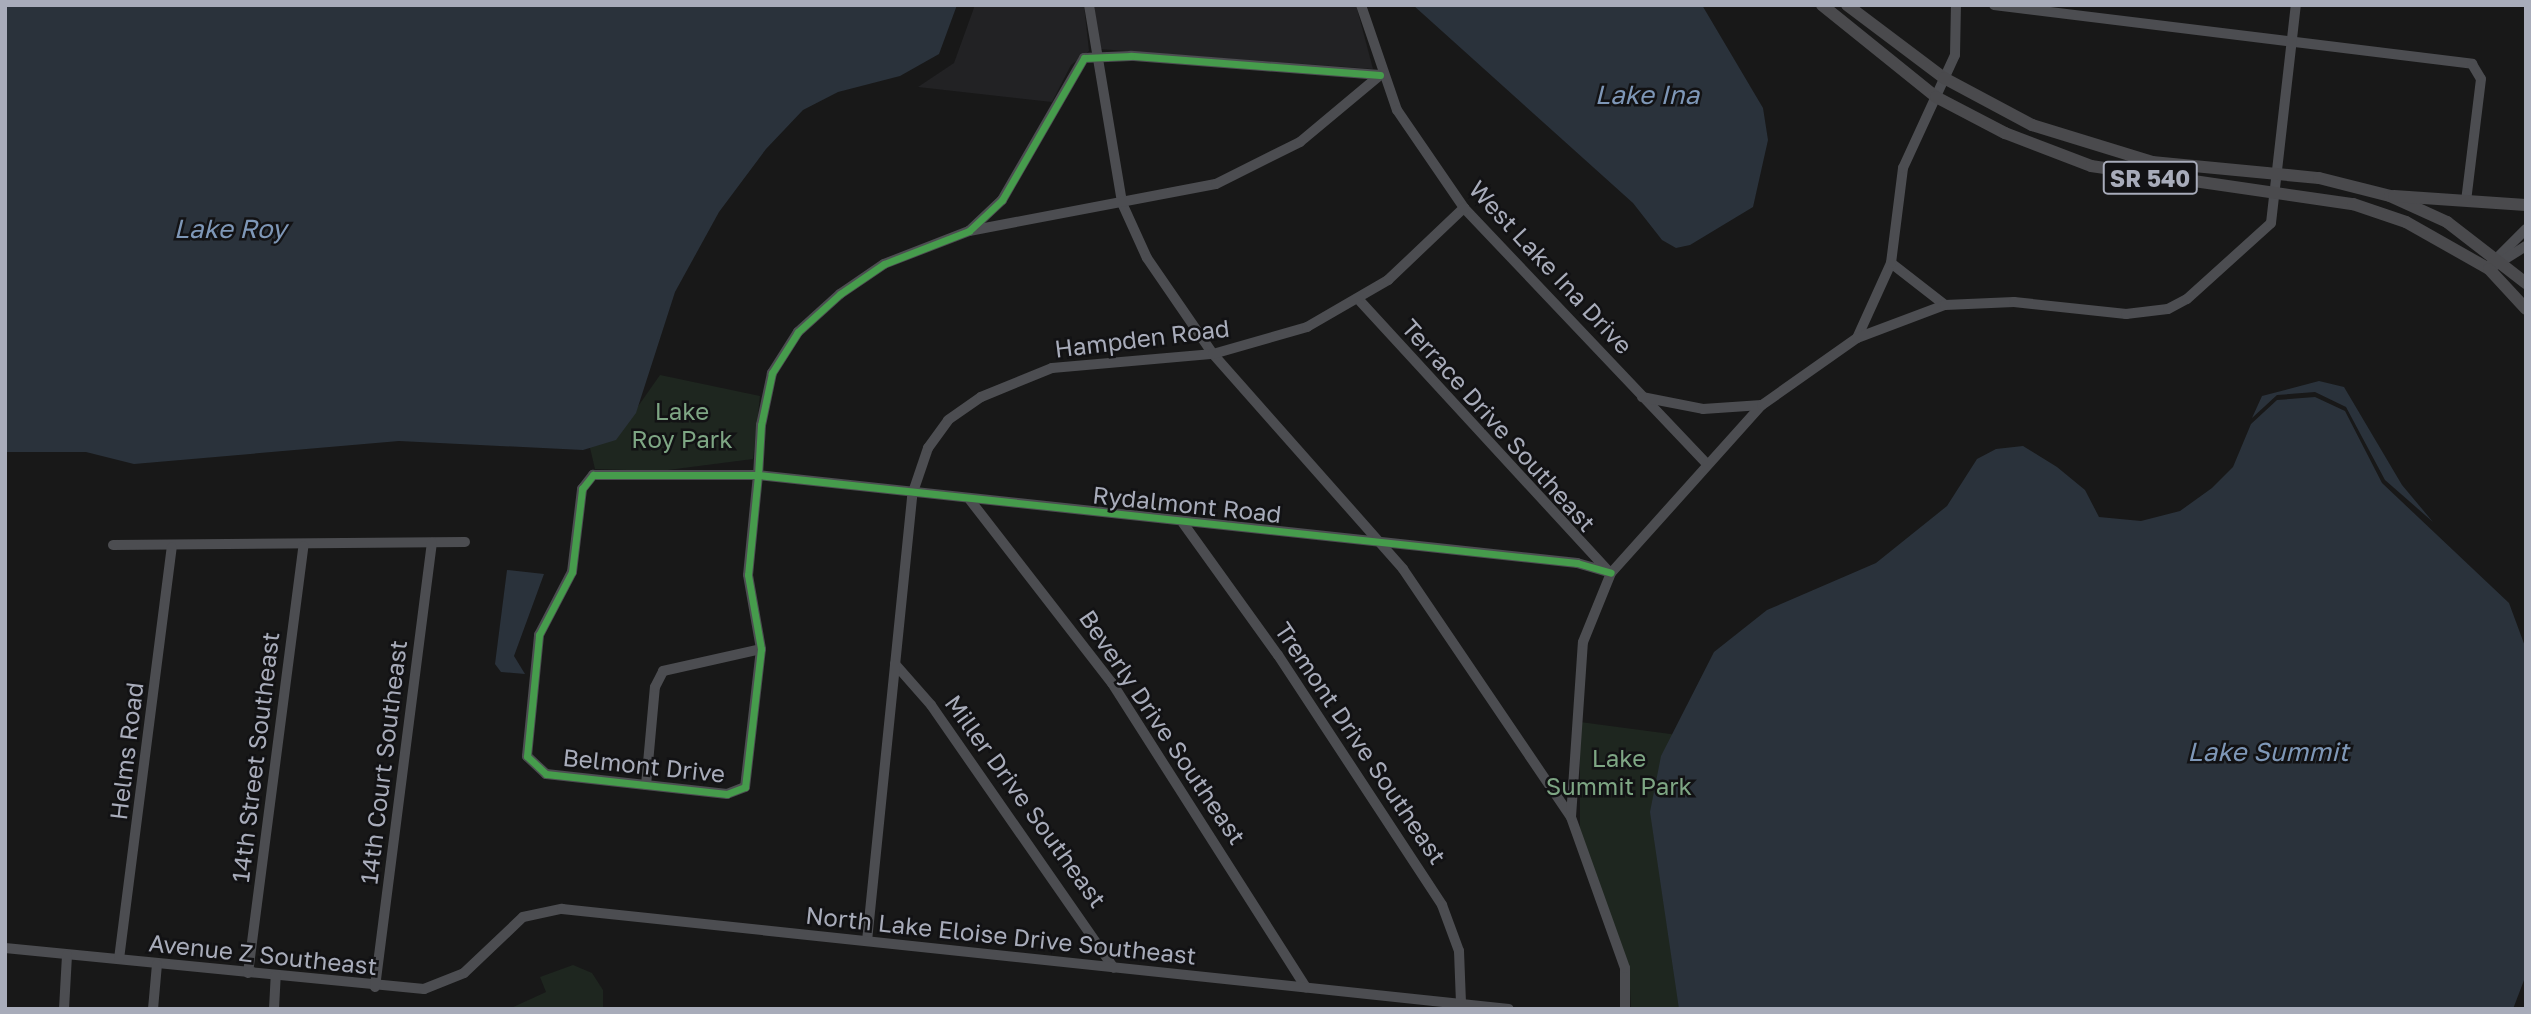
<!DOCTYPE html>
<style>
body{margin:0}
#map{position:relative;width:2531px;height:1014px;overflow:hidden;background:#181818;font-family:"Golos Text",sans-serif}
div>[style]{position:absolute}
.built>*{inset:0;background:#222224}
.green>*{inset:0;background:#1e261f}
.water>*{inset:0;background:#2a323b}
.minor>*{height:10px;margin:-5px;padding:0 5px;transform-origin:5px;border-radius:5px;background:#4c4d51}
.major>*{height:12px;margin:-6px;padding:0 6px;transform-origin:6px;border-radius:6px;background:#4a4a4d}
.cycleway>*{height:7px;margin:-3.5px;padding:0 3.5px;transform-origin:3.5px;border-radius:3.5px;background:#469c4c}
span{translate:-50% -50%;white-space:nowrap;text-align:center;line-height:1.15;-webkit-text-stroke:5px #121214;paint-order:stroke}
.shield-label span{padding:2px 5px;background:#121214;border:2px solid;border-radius:5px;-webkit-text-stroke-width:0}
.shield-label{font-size:23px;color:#a8acba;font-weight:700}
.street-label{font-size:24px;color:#a8acba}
.park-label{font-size:24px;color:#7ea684}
.water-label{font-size:26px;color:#7e97b7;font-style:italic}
.frame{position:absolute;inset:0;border:7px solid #a8acba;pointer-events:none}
</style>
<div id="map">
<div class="built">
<i style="clip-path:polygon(975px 5px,1084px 5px,1089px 51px,1071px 65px,1052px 102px,918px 87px,954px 63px)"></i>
<i style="clip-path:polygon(1094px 5px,1356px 5px,1373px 69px,1099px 49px)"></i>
</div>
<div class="green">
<i style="clip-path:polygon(660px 375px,760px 396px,753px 459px,660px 471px,595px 469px,587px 435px,634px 412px)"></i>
<i style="clip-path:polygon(1580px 722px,1678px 735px,1690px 1009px,1631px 1009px,1629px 968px,1580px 836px)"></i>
<i style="clip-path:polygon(573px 965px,592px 973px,603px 990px,603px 1009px,509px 1009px,546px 992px,540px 977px)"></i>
</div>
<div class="water">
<i style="clip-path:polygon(5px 5px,957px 5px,939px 54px,900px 76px,838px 92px,803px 110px,766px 149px,719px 212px,675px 292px,636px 413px,616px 440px,583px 450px,399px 441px,134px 464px,86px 452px,5px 452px)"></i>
<i style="clip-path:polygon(1413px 5px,1702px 5px,1763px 108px,1768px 140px,1753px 207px,1690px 245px,1676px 248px,1662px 240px,1633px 203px)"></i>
<i style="clip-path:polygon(2319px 381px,2344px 387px,2402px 485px,2433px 522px,2385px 480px,2346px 407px,2315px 392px,2277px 395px,2252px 418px,2262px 396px)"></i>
<i style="clip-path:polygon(2315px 397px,2345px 411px,2382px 483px,2509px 603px,2526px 649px,2526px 975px,2513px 1009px,1679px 1009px,1650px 812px,1661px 756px,1714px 652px,1767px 610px,1876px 563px,1947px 506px,1977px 459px,1996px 449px,2023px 446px,2057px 467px,2085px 490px,2099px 517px,2141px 521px,2180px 511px,2212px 488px,2233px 467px,2251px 424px,2277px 400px)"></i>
<i style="clip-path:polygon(507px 570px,544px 574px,514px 656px,525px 674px,501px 672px,495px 664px)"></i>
</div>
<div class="minor">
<i style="left:1089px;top:5px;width:201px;rotate:80.5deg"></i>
<i style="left:1122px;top:203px;width:60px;rotate:65.6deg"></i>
<i style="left:1147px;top:258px;width:116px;rotate:55.5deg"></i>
<i style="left:1213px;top:354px;width:287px;rotate:48.5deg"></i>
<i style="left:1403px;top:569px;width:298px;rotate:55.9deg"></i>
<i style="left:1361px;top:5px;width:111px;rotate:71.1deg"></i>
<i style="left:1397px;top:110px;width:119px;rotate:55.6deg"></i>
<i style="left:1464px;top:208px;width:350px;rotate:46.5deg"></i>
<i style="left:1994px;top:5px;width:482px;rotate:7deg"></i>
<i style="left:2472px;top:64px;width:17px;rotate:59deg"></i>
<i style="left:2481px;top:79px;width:123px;rotate:97deg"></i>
<i style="left:1380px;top:75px;width:250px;rotate:-175.6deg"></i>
<i style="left:1131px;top:56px;width:47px;rotate:177.6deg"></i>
<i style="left:1084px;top:58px;width:164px;rotate:120deg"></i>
<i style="left:1002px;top:200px;width:45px;rotate:136.8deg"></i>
<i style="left:969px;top:231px;width:91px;rotate:158.8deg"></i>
<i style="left:884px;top:264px;width:53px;rotate:145.7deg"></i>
<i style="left:840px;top:294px;width:57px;rotate:137.9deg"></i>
<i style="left:798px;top:332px;width:49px;rotate:122.4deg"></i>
<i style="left:772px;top:373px;width:53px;rotate:101.9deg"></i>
<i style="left:761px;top:425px;width:50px;rotate:93.4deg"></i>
<i style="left:758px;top:475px;width:100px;rotate:95.7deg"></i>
<i style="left:748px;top:575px;width:75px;rotate:80deg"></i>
<i style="left:761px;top:649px;width:139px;rotate:96.6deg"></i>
<i style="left:745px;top:787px;width:19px;rotate:159deg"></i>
<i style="left:727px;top:794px;width:182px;rotate:-173.7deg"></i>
<i style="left:546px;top:774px;width:26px;rotate:-137deg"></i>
<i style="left:527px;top:756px;width:122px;rotate:-84.3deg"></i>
<i style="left:539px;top:635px;width:71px;rotate:-62.4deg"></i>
<i style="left:572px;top:572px;width:84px;rotate:-83.1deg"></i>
<i style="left:582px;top:489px;width:18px;rotate:-52deg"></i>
<i style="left:593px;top:475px;width:165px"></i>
<i style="left:758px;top:475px;width:824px;rotate:6.13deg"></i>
<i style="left:1577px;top:563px;width:35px;rotate:16deg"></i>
<i style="left:969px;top:231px;width:251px;rotate:-10.8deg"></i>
<i style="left:1216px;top:184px;width:94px;rotate:-26.6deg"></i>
<i style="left:1300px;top:142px;width:104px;rotate:-39.9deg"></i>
<i style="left:1891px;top:263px;width:68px;rotate:37.9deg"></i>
<i style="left:2491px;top:264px;width:49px;rotate:-45deg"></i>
<i style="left:2494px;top:266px;width:38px;rotate:-32deg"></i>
<i style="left:1360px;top:301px;width:365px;rotate:47.4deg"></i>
<i style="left:1857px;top:338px;width:82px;rotate:-65.6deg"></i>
<i style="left:1891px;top:263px;width:96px;rotate:-82.8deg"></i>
<i style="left:1903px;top:168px;width:124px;rotate:-65.3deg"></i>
<i style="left:1955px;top:55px;width:50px;rotate:-88.9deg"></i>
<i style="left:1642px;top:397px;width:62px;rotate:11.1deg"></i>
<i style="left:1703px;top:409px;width:59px;rotate:-3.9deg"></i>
<i style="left:970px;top:500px;width:232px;rotate:52.2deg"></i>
<i style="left:1112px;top:683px;width:361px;rotate:57.5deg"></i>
<i style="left:1183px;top:523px;width:163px;rotate:54.3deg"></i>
<i style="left:1278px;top:655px;width:299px;rotate:56.7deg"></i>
<i style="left:1442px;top:905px;width:49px;rotate:69.7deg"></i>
<i style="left:1459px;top:951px;width:53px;rotate:87.8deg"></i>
<i style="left:113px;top:545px;width:352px;rotate:-0.5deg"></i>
<i style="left:895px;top:664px;width:55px;rotate:48.7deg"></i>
<i style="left:931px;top:705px;width:320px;rotate:55.2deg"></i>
<i style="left:646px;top:785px;width:98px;rotate:-84.8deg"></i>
<i style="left:655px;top:687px;width:18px;rotate:-63deg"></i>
<i style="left:663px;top:671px;width:100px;rotate:-12.7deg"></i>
<i style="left:867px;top:941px;width:448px;rotate:-84.2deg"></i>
<i style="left:912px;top:495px;width:50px;rotate:-71.2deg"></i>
<i style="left:928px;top:448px;width:34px;rotate:-54deg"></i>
<i style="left:948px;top:420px;width:40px;rotate:-34.9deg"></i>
<i style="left:981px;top:397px;width:77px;rotate:-22.2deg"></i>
<i style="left:1052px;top:368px;width:162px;rotate:-5deg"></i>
<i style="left:1213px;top:354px;width:98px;rotate:-16deg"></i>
<i style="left:1307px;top:327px;width:94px;rotate:-30.1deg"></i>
<i style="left:1388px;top:280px;width:105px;rotate:-43.5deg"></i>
<i style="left:5px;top:948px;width:421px;rotate:5.6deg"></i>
<i style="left:424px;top:989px;width:43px;rotate:-21.8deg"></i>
<i style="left:464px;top:973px;width:81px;rotate:-43.5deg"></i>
<i style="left:523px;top:917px;width:40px;rotate:-12deg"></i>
<i style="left:562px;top:909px;width:952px;rotate:6.03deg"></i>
<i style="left:119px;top:959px;width:415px;rotate:-82.7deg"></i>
<i style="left:248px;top:973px;width:430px;rotate:-82.6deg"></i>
<i style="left:375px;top:987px;width:448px;rotate:-82.7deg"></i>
<i style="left:64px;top:1009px;width:54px;rotate:-86.8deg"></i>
<i style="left:153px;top:1009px;width:45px;rotate:-84.9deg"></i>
<i style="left:274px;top:1009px;width:33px;rotate:-87deg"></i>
<i style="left:1625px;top:1009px;width:41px;rotate:-90deg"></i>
<i style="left:1625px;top:968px;width:160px;rotate:-109.7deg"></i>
<i style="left:1571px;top:817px;width:175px;rotate:-86.1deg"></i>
<i style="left:1583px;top:642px;width:74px;rotate:-67.9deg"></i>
<i style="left:1611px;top:573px;width:226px;rotate:-48.1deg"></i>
<i style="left:1762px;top:405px;width:116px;rotate:-35.2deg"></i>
<i style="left:1857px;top:338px;width:94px;rotate:-20.6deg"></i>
<i style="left:1945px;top:305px;width:69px;rotate:-2.5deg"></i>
<i style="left:2014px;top:302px;width:113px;rotate:6.1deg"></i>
<i style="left:2126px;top:314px;width:42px;rotate:-6.8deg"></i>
<i style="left:2168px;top:309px;width:21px;rotate:-28deg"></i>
<i style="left:2187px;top:299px;width:113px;rotate:-42.1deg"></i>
<i style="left:2271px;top:223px;width:219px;rotate:-83.5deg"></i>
</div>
<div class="major">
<i style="left:1822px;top:5px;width:146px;rotate:38.9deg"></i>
<i style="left:1936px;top:97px;width:78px;rotate:27.6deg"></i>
<i style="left:2005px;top:133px;width:92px;rotate:21deg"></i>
<i style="left:2091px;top:166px;width:265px;rotate:8.3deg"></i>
<i style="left:2353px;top:204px;width:56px;rotate:18.8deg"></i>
<i style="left:2406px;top:222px;width:95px;rotate:29.5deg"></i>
<i style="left:2489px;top:269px;width:54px;rotate:47.2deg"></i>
<i style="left:1847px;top:5px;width:121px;rotate:37deg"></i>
<i style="left:1944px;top:78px;width:100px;rotate:28.1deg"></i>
<i style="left:2032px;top:125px;width:126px;rotate:17.1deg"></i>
<i style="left:2152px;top:162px;width:168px;rotate:5.5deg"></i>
<i style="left:2319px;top:178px;width:73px;rotate:14.2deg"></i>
<i style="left:2390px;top:196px;width:63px;rotate:24.5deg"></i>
<i style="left:2447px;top:222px;width:100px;rotate:37.7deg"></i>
<i style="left:2394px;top:196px;width:132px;rotate:3.9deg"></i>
</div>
<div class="cycleway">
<i style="left:1380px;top:75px;width:250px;rotate:-175.6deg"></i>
<i style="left:1131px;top:56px;width:47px;rotate:177.6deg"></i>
<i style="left:1084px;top:58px;width:164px;rotate:120deg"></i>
<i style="left:1002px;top:200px;width:45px;rotate:136.8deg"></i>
<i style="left:969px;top:231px;width:91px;rotate:158.8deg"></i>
<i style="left:884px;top:264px;width:53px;rotate:145.7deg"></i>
<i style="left:840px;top:294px;width:57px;rotate:137.9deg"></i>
<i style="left:798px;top:332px;width:49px;rotate:122.4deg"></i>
<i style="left:772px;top:373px;width:53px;rotate:101.9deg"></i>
<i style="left:761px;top:425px;width:50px;rotate:93.4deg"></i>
<i style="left:758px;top:475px;width:100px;rotate:95.7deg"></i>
<i style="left:748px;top:575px;width:75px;rotate:80deg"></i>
<i style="left:761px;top:649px;width:139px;rotate:96.6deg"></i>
<i style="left:745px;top:787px;width:19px;rotate:159deg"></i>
<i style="left:727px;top:794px;width:182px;rotate:-173.7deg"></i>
<i style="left:546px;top:774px;width:26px;rotate:-137deg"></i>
<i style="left:527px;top:756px;width:122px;rotate:-84.3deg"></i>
<i style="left:539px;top:635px;width:71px;rotate:-62.4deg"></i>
<i style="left:572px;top:572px;width:84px;rotate:-83.1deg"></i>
<i style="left:582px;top:489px;width:18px;rotate:-52deg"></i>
<i style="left:593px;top:475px;width:165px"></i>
<i style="left:758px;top:475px;width:824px;rotate:6.13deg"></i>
<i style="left:1577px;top:563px;width:35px;rotate:16deg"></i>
</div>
<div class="shield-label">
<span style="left:2150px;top:178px">SR 540</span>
</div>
<div class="street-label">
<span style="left:1551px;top:267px;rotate:47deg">West Lake Ina Drive</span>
<span style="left:1142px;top:338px;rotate:-7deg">Hampden Road</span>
<span style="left:1499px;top:425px;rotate:48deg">Terrace Drive Southeast</span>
<span style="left:1187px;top:504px;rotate:6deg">Rydalmont Road</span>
<span style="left:1163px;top:727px;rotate:56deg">Beverly Drive Southeast</span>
<span style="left:1361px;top:743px;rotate:56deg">Tremont Drive Southeast</span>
<span style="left:126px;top:751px;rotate:-83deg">Helms Road</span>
<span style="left:255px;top:757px;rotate:-83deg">14th Street Southeast</span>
<span style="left:383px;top:762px;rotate:-83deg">14th Court Southeast</span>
<span style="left:644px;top:765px;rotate:6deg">Belmont Drive</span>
<span style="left:1026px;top:801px;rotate:54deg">Miller Drive Southeast</span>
<span style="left:1001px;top:935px;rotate:6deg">North Lake Eloise Drive Southeast</span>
<span style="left:263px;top:954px;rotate:6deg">Avenue Z Southeast</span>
</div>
<div class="park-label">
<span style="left:682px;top:425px">Lake<br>Roy Park</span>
<span style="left:1619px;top:772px">Lake<br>Summit Park</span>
</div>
<div class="water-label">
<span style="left:1647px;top:95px">Lake Ina</span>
<span style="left:230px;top:229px">Lake Roy</span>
<span style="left:2268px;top:752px">Lake Summit</span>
</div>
<div class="frame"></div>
</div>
